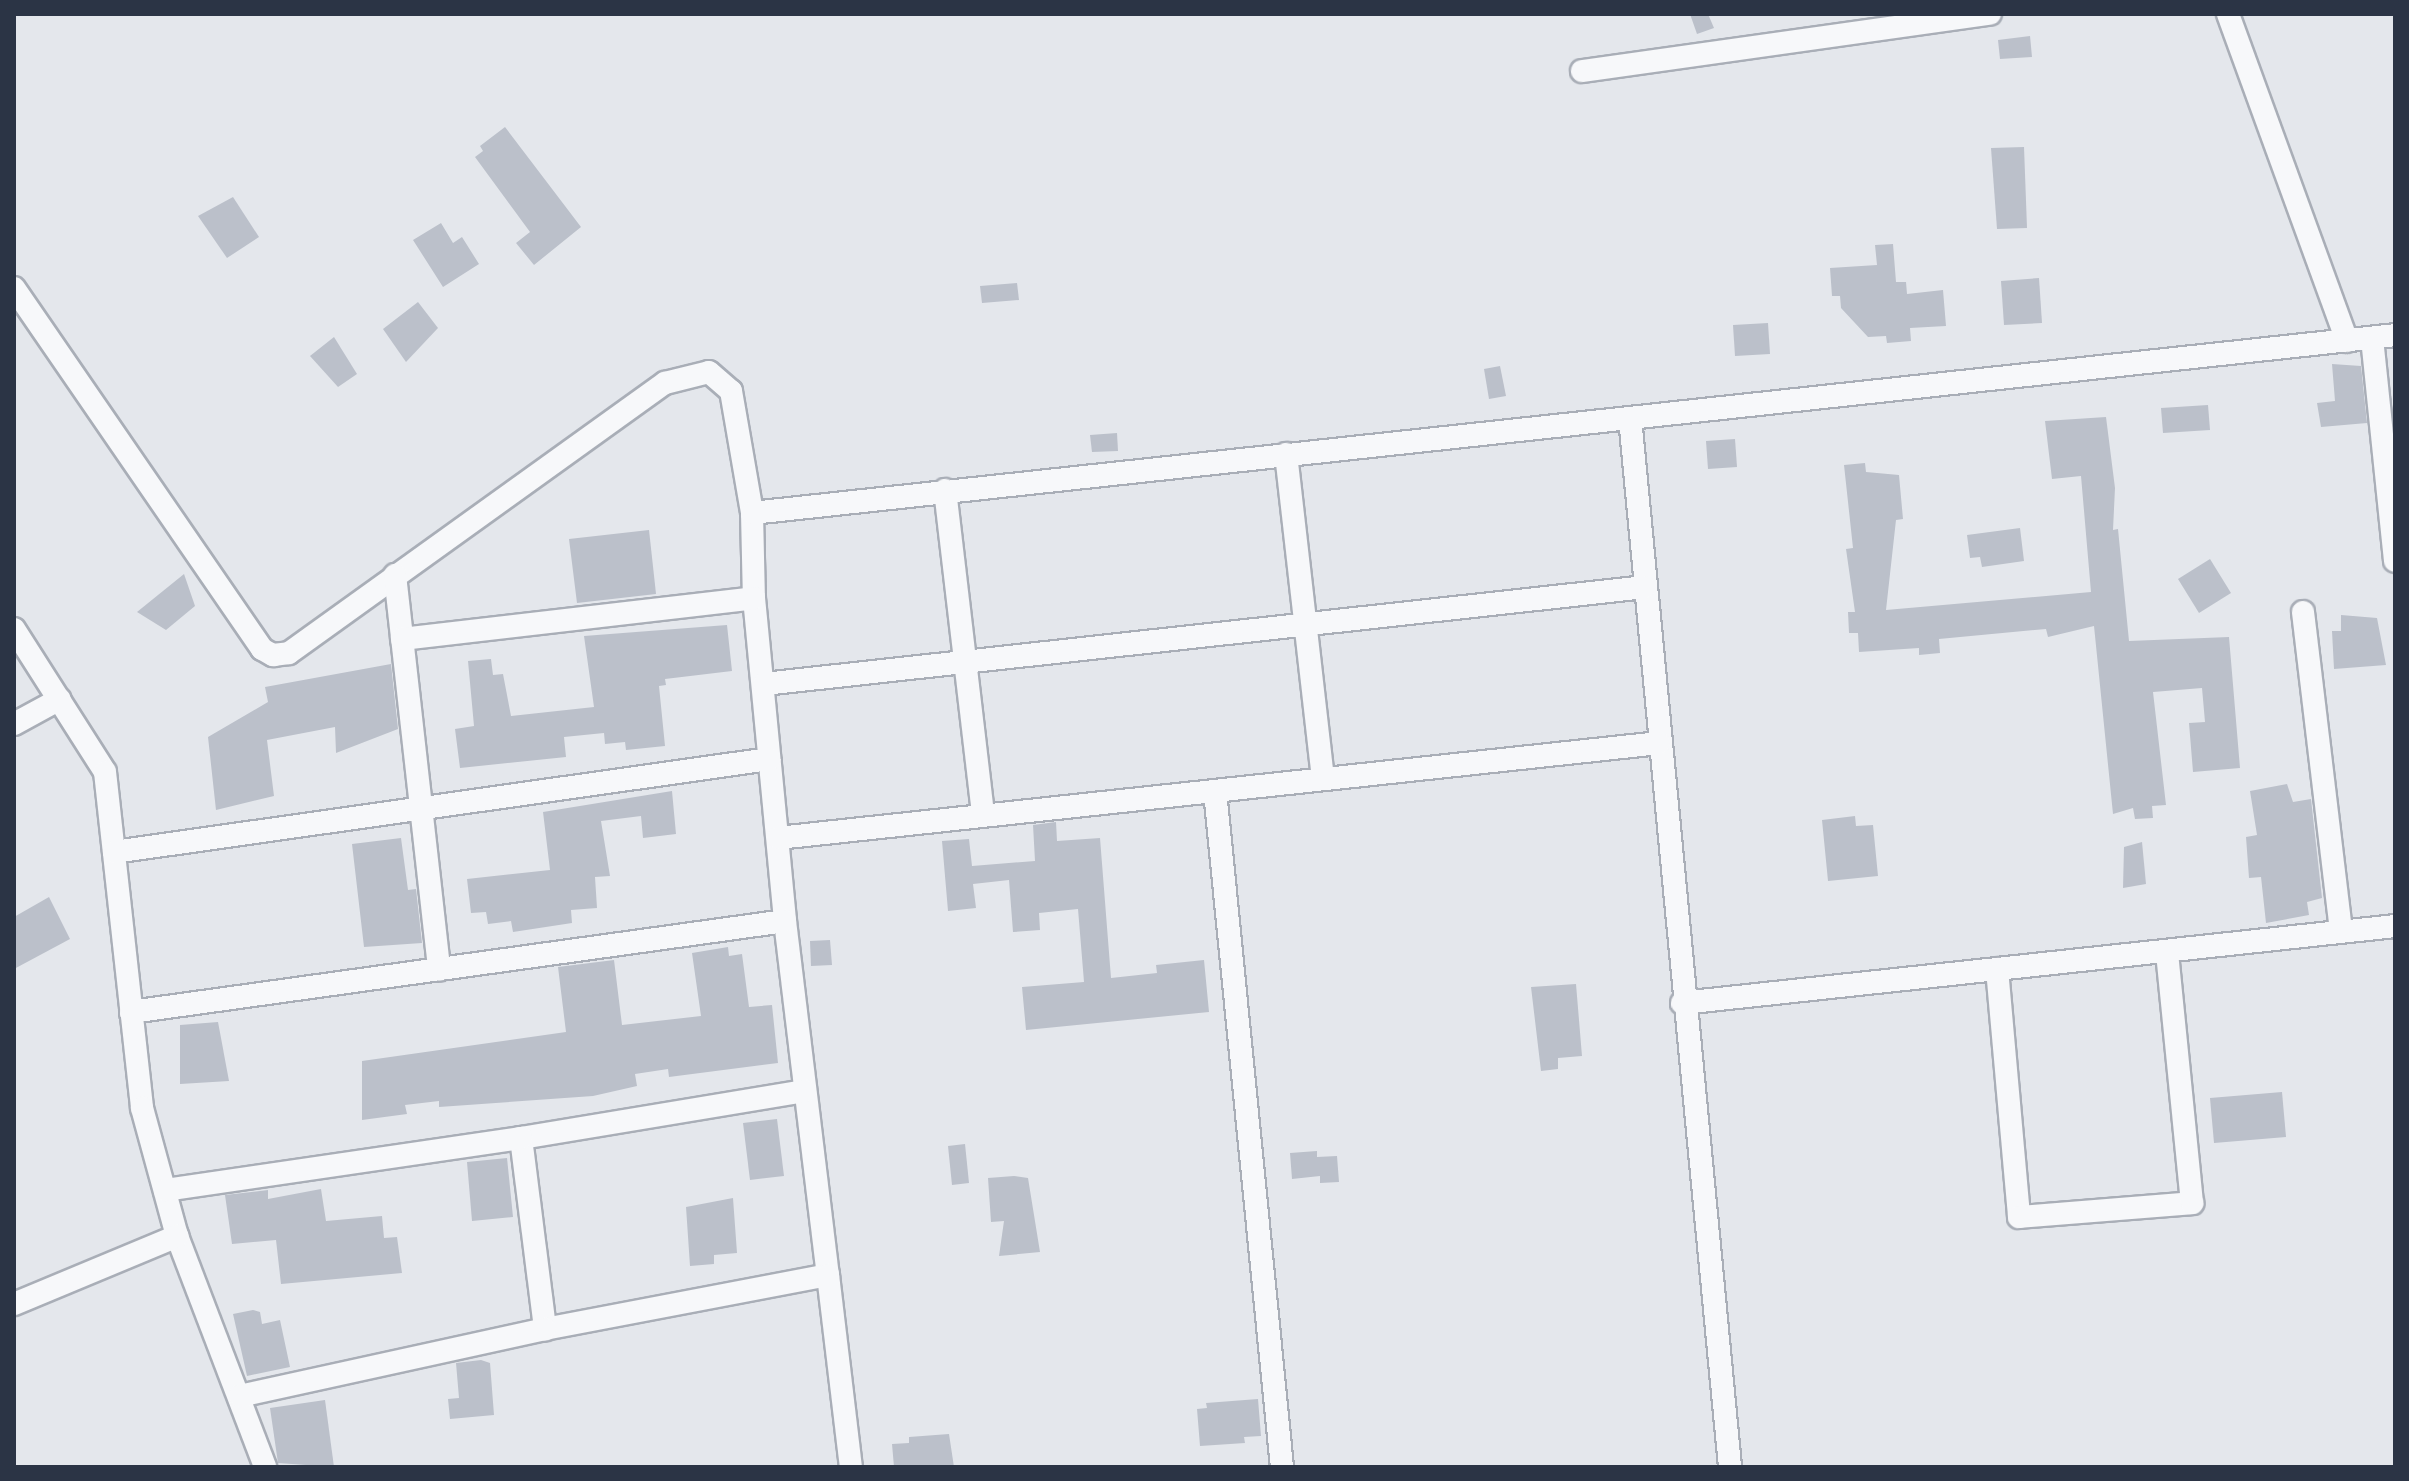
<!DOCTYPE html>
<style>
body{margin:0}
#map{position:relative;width:2409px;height:1481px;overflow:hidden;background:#e4e7ec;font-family:"PT Sans Narrow",sans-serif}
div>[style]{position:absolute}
.building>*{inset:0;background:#bbc0ca}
.roads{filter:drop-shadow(2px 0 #a9aeb7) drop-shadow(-2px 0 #a9aeb7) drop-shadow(0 2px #a9aeb7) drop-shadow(0 -2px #a9aeb7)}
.minor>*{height:22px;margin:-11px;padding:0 11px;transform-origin:11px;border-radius:11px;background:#f7f8fa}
span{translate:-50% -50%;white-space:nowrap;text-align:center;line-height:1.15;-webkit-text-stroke:6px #f4f6f9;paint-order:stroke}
.frame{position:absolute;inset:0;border:16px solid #2b3445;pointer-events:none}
</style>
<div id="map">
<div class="building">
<i style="clip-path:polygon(1690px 14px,1708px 14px,1714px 28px,1697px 34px)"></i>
<i style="clip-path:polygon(2030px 36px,2032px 57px,2000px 59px,1998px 40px)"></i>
<i style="clip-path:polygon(505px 127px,581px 227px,534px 265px,516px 243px,530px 232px,475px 157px,483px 151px,480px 146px)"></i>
<i style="clip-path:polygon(2024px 147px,2027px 228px,1997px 229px,1991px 148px)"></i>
<i style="clip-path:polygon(233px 197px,259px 237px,227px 258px,198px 216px)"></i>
<i style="clip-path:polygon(441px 223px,453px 243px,462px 237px,479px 264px,443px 287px,413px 240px)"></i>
<i style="clip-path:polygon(1893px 244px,1896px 282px,1906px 282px,1907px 294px,1943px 290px,1946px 326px,1910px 328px,1911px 341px,1887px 343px,1886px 336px,1868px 337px,1841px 308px,1840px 296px,1832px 296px,1830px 268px,1877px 265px,1875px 245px)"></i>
<i style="clip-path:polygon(2039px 278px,2042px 323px,2004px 325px,2001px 281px)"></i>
<i style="clip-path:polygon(1017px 283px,1019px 300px,982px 303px,980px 286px)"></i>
<i style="clip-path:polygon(418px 302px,438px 328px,406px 362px,383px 329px)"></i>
<i style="clip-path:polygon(1768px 323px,1770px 354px,1735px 356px,1733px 325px)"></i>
<i style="clip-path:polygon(334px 337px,357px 374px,338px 387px,310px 356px)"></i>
<i style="clip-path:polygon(2332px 364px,2361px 366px,2367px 423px,2321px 427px,2317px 403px,2335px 401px)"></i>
<i style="clip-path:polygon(1500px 366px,1506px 396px,1489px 399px,1484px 369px)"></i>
<i style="clip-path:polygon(2208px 405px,2210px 430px,2163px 433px,2161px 408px)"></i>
<i style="clip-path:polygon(2106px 417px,2115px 488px,2113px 530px,2118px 529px,2129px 641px,2229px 637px,2240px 768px,2193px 772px,2189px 723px,2205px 722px,2202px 688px,2153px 692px,2166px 805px,2152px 806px,2153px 818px,2135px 819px,2133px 808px,2113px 814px,2094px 626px,2048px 637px,2046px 629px,1939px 639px,1940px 653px,1919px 655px,1919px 648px,1859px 652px,1858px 633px,1849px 633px,1848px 612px,1855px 612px,1846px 549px,1853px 548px,1844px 465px,1865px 463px,1866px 472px,1899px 475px,1903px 519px,1896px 520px,1886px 610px,2091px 592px,2081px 476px,2052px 479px,2045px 421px)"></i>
<i style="clip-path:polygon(1117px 433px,1118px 451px,1092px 452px,1090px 435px)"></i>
<i style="clip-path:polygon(1735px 439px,1737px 467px,1708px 469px,1706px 441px)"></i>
<i style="clip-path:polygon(2020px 528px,2024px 561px,1982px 567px,1980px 557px,1970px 558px,1967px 535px)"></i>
<i style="clip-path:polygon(649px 530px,656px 594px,577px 603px,569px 539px)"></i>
<i style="clip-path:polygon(2210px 559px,2231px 593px,2199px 613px,2178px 579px)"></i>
<i style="clip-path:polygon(184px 574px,195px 606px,166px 630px,137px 612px)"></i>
<i style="clip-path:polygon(2341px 615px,2377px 618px,2386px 665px,2334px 669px,2332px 631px,2341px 631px)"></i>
<i style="clip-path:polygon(727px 625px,732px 671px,665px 679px,666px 685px,659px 686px,665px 746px,626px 750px,625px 742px,605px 744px,604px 733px,564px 737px,566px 757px,460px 768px,455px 729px,474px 726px,468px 661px,491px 659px,493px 675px,503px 674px,511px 716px,594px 707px,584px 636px)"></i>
<i style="clip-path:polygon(391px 664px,398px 729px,336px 753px,335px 727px,267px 740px,274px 796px,216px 810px,208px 737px,268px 702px,265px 687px)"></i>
<i style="clip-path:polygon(2287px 784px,2293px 802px,2311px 799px,2322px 898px,2307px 902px,2309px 915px,2266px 923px,2261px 877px,2249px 878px,2246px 837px,2257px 835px,2250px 791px)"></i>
<i style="clip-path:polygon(672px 791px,676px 834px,643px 838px,641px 816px,601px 821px,610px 876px,595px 877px,597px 908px,571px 910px,572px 923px,513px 932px,511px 921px,488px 924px,486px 912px,471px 913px,467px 879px,550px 870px,543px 812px)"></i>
<i style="clip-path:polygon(1855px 816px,1856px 826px,1873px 825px,1878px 876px,1828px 881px,1822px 820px)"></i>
<i style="clip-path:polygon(1056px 822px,1057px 841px,1100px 838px,1111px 978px,1157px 973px,1156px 965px,1204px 960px,1209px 1012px,1026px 1030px,1022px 987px,1084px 982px,1078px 909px,1039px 913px,1040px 930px,1013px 932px,1009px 880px,973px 884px,976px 908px,948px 911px,942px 841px,969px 839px,972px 866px,1035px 861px,1033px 825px)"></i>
<i style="clip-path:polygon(401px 838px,408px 890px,416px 889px,422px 943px,364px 947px,352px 844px)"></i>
<i style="clip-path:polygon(2142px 842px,2146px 884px,2123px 888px,2124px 847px)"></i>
<i style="clip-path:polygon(49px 897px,70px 939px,14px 969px,14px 917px)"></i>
<i style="clip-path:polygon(830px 940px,832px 965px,811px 966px,810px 941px)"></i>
<i style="clip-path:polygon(728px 947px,729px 956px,742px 954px,749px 1007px,772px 1005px,778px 1063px,669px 1077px,668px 1069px,635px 1074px,637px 1086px,593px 1096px,439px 1107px,439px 1101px,405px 1105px,407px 1114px,362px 1120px,362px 1061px,566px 1032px,558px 967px,614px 960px,622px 1025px,701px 1016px,692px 953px)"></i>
<i style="clip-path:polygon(1576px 984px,1582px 1056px,1558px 1058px,1558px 1069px,1541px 1071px,1531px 987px)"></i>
<i style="clip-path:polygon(218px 1022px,229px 1081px,180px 1084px,180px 1025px)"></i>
<i style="clip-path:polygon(2282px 1092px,2286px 1137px,2214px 1143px,2210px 1098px)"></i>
<i style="clip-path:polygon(777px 1119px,784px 1176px,750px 1180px,743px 1123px)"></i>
<i style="clip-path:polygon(965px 1144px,969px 1183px,952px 1185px,948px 1146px)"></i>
<i style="clip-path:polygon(1317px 1151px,1317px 1157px,1337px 1156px,1339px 1182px,1320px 1183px,1320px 1176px,1292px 1179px,1290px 1153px)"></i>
<i style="clip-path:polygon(507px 1158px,513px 1217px,472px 1221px,467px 1162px)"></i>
<i style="clip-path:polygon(1014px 1176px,1028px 1178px,1040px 1252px,999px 1256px,1004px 1221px,991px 1222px,988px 1178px)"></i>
<i style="clip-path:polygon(321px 1189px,326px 1221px,382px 1216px,384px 1238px,397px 1237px,402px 1273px,281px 1284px,276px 1240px,232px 1244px,225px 1195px,268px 1190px,268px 1199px)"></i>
<i style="clip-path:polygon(733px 1198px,737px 1253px,714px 1255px,714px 1264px,690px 1266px,686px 1207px)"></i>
<i style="clip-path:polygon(253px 1310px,260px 1312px,262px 1324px,280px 1320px,290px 1367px,247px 1376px,233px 1314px)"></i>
<i style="clip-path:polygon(481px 1360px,490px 1363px,494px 1415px,450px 1419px,448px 1399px,459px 1398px,456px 1363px)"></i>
<i style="clip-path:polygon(1258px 1399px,1261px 1436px,1244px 1437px,1245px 1443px,1200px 1446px,1197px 1409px,1207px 1408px,1206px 1403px)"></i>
<i style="clip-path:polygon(325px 1400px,334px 1467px,278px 1463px,270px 1408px)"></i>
<i style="clip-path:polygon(949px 1434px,954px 1467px,894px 1467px,892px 1444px,909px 1443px,909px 1437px)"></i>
</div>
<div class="roads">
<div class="minor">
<i style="left:2228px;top:14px;width:348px;rotate:70deg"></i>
<i style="left:1582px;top:71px;width:412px;rotate:-8deg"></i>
<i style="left:14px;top:288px;width:438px;rotate:55.5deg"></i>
<i style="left:262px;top:649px;width:13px;rotate:29deg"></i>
<i style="left:273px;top:655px;width:16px;rotate:-7deg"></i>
<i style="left:289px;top:653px;width:463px;rotate:-35.7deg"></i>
<i style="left:665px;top:383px;width:45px;rotate:-14deg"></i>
<i style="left:709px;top:372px;width:29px;rotate:41deg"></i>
<i style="left:731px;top:391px;width:124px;rotate:80.2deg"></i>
<i style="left:752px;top:513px;width:85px;rotate:88.7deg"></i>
<i style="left:754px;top:598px;width:324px;rotate:84.5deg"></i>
<i style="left:785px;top:921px;width:357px;rotate:83.1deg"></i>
<i style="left:2372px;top:338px;width:224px;rotate:84.1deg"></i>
<i style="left:1630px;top:418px;width:1054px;rotate:84.55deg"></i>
<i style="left:1286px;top:454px;width:327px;rotate:83.5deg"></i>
<i style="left:945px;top:490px;width:327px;rotate:83.3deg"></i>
<i style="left:752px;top:513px;width:1653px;rotate:-6.18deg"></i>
<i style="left:395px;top:575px;width:397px;rotate:83.6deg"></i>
<i style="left:2303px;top:612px;width:321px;rotate:83.2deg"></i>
<i style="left:14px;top:629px;width:169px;rotate:57.5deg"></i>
<i style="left:105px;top:772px;width:338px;rotate:83.7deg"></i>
<i style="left:142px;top:1108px;width:133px;rotate:74.7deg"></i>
<i style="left:177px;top:1236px;width:247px;rotate:69.1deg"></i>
<i style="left:402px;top:639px;width:354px;rotate:-6.6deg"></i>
<i style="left:764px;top:684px;width:886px;rotate:-6.28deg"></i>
<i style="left:14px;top:724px;width:52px;rotate:-28.5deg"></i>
<i style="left:1215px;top:791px;width:679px;rotate:84.34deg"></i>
<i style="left:778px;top:838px;width:886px;rotate:-6.15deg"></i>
<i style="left:114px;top:852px;width:662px;rotate:-8.08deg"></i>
<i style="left:1997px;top:969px;width:249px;rotate:84.9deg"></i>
<i style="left:2019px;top:1217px;width:174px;rotate:-4.6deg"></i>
<i style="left:2192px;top:1203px;width:253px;rotate:-95.7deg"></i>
<i style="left:1682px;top:1003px;width:717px;rotate:-6.16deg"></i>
<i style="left:131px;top:1012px;width:660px;rotate:-7.92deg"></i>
<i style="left:805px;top:1091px;width:288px;rotate:170.6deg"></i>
<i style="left:521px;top:1138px;width:193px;rotate:82.8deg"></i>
<i style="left:545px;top:1329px;width:288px;rotate:-10.8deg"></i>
<i style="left:828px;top:1275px;width:193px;rotate:83.2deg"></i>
<i style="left:165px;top:1190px;width:360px;rotate:-8.3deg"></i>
<i style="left:14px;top:1304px;width:177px;rotate:-22.6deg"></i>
<i style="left:240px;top:1396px;width:312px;rotate:-12.4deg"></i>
</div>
</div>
<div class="frame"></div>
</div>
